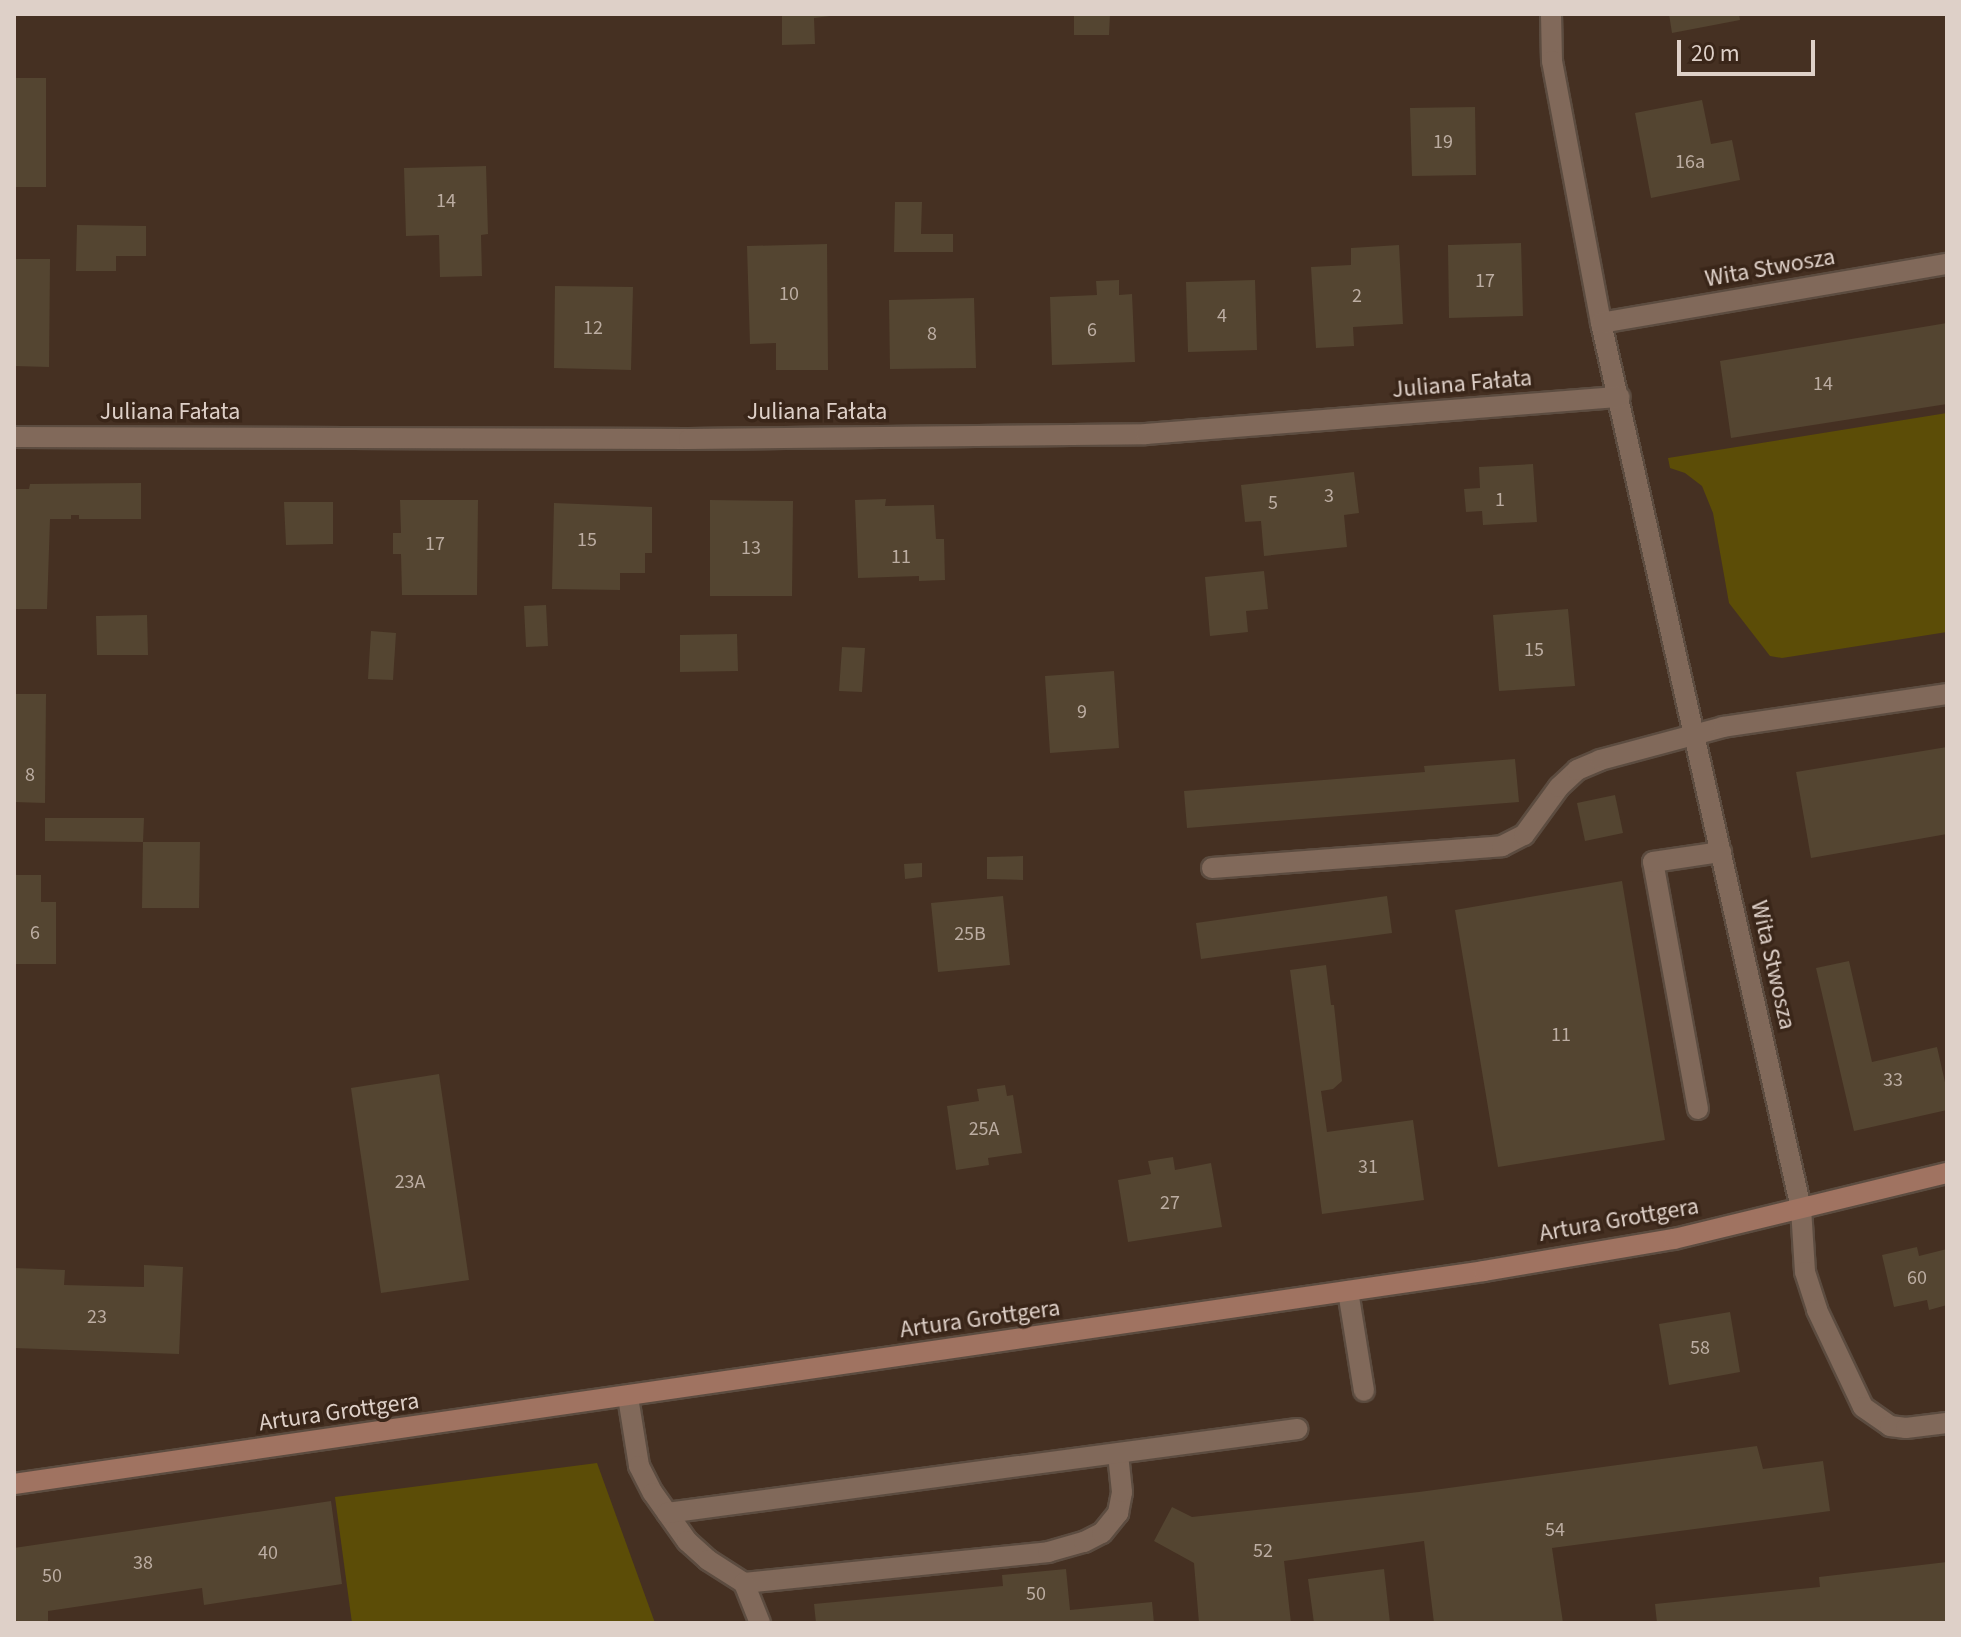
<!DOCTYPE html>
<meta charset="utf-8">
<style>
body{margin:0}
#map{position:relative;width:1961px;height:1637px;overflow:hidden;background:#453022;font-family:"Source Sans 3",sans-serif}
div>[style]{position:absolute}
.green>*{inset:0;background:#5c4d07}
.building>*{inset:0;background:#544531}
.roads{filter:drop-shadow(2px 0 #5c4c40) drop-shadow(-2px 0 #5c4c40) drop-shadow(0 2px #5c4c40) drop-shadow(0 -2px #5c4c40)}
.lane>*{height:20px;margin:-10px;padding:0 10px;transform-origin:10px;border-radius:10px;background:#81695a}
.street>*{height:20px;margin:-10px;padding:0 10px;transform-origin:10px;border-radius:10px;background:#81695a}
.secondary>*{height:20px;margin:-10px;padding:0 10px;transform-origin:10px;border-radius:10px;background:#a07361}
span{translate:-50% -50%;white-space:nowrap;text-align:center;line-height:1.15;-webkit-text-stroke:7px #3a2619;paint-order:stroke}
.number-label{font-size:20px;color:#bcada2}
.number-label span{-webkit-text-stroke-width:0}
.street-label{font-size:24px;color:#ded0c8}
.frame{position:absolute;inset:0;border:16px solid #ded0c8;pointer-events:none}
.scale{position:absolute;left:1677px;top:40px;width:138px;height:36px;box-sizing:border-box;border:4px solid #ded0c8;border-top:0;padding-left:10px;font-size:24px;line-height:28px;white-space:nowrap;color:#ded0c8;-webkit-text-stroke:6px #3a2619;paint-order:stroke}
</style>
<div id="map">
<div class="green">
<i style="clip-path:polygon(1947px 413px,1947px 632px,1782px 658px,1770px 656px,1729px 603px,1713px 513px,1702px 486px,1685px 473px,1670px 468px,1668px 458px)"></i>
<i style="clip-path:polygon(597px 1463px,655px 1623px,352px 1623px,335px 1497px)"></i>
</div>
<div class="building">
<i style="clip-path:polygon(782px 14px,830px 14px,830px 16px,814px 18px,815px 44px,782px 45px)"></i>
<i style="clip-path:polygon(1074px 14px,1110px 14px,1109px 35px,1074px 35px)"></i>
<i style="clip-path:polygon(1669px 14px,1739px 14px,1740px 20px,1672px 33px)"></i>
<i style="clip-path:polygon(14px 78px,46px 78px,46px 187px,14px 187px)"></i>
<i style="clip-path:polygon(1702px 100px,1711px 144px,1732px 140px,1740px 180px,1651px 198px,1635px 113px)"></i>
<i style="clip-path:polygon(1475px 107px,1476px 175px,1412px 176px,1410px 108px)"></i>
<i style="clip-path:polygon(486px 166px,488px 234px,481px 235px,482px 276px,440px 277px,439px 235px,406px 236px,404px 168px)"></i>
<i style="clip-path:polygon(895px 202px,922px 202px,921px 234px,953px 234px,953px 252px,894px 252px)"></i>
<i style="clip-path:polygon(77px 225px,146px 226px,146px 256px,116px 256px,116px 271px,76px 271px)"></i>
<i style="clip-path:polygon(1521px 243px,1523px 316px,1449px 318px,1448px 245px)"></i>
<i style="clip-path:polygon(827px 244px,828px 370px,776px 370px,776px 343px,750px 344px,747px 246px)"></i>
<i style="clip-path:polygon(1399px 245px,1403px 324px,1353px 327px,1354px 346px,1316px 348px,1311px 267px,1351px 265px,1351px 248px)"></i>
<i style="clip-path:polygon(14px 259px,50px 259px,49px 367px,14px 366px)"></i>
<i style="clip-path:polygon(1119px 280px,1119px 295px,1132px 294px,1135px 362px,1052px 365px,1050px 297px,1097px 295px,1096px 281px)"></i>
<i style="clip-path:polygon(1255px 280px,1257px 350px,1188px 352px,1186px 282px)"></i>
<i style="clip-path:polygon(555px 286px,633px 287px,631px 370px,554px 368px)"></i>
<i style="clip-path:polygon(974px 298px,976px 368px,890px 369px,889px 300px)"></i>
<i style="clip-path:polygon(1947px 323px,1947px 404px,1731px 438px,1720px 361px)"></i>
<i style="clip-path:polygon(1533px 464px,1537px 522px,1483px 525px,1482px 511px,1466px 512px,1464px 489px,1480px 488px,1479px 467px)"></i>
<i style="clip-path:polygon(1354px 472px,1359px 513px,1344px 515px,1347px 547px,1264px 556px,1261px 521px,1245px 522px,1241px 485px)"></i>
<i style="clip-path:polygon(141px 483px,141px 519px,79px 519px,79px 515px,71px 515px,71px 519px,50px 519px,47px 609px,14px 609px,14px 489px,29px 489px,30px 484px)"></i>
<i style="clip-path:polygon(886px 499px,885px 506px,934px 505px,936px 539px,944px 539px,945px 580px,919px 581px,919px 576px,858px 578px,855px 500px)"></i>
<i style="clip-path:polygon(400px 500px,478px 500px,477px 595px,402px 595px,401px 554px,393px 554px,393px 533px,401px 533px)"></i>
<i style="clip-path:polygon(710px 500px,793px 501px,792px 596px,710px 596px)"></i>
<i style="clip-path:polygon(284px 502px,333px 502px,333px 544px,286px 545px)"></i>
<i style="clip-path:polygon(554px 503px,652px 507px,652px 553px,645px 553px,645px 573px,620px 573px,620px 590px,552px 589px)"></i>
<i style="clip-path:polygon(1264px 571px,1268px 609px,1246px 611px,1248px 632px,1210px 636px,1205px 577px)"></i>
<i style="clip-path:polygon(546px 605px,548px 646px,526px 647px,524px 606px)"></i>
<i style="clip-path:polygon(1568px 609px,1575px 686px,1499px 691px,1493px 615px)"></i>
<i style="clip-path:polygon(147px 615px,148px 655px,97px 655px,96px 616px)"></i>
<i style="clip-path:polygon(371px 631px,396px 633px,393px 680px,368px 679px)"></i>
<i style="clip-path:polygon(737px 634px,738px 671px,680px 672px,680px 635px)"></i>
<i style="clip-path:polygon(842px 647px,865px 648px,862px 692px,839px 691px)"></i>
<i style="clip-path:polygon(1114px 671px,1119px 748px,1050px 753px,1045px 676px)"></i>
<i style="clip-path:polygon(14px 694px,46px 694px,45px 803px,14px 802px)"></i>
<i style="clip-path:polygon(1947px 747px,1947px 834px,1811px 858px,1796px 772px)"></i>
<i style="clip-path:polygon(1515px 759px,1519px 802px,1187px 828px,1184px 791px,1425px 772px,1424px 766px)"></i>
<i style="clip-path:polygon(1615px 795px,1623px 833px,1585px 841px,1577px 803px)"></i>
<i style="clip-path:polygon(45px 818px,144px 818px,143px 842px,45px 841px)"></i>
<i style="clip-path:polygon(143px 842px,200px 842px,199px 908px,142px 908px)"></i>
<i style="clip-path:polygon(1023px 856px,1023px 880px,987px 879px,987px 857px)"></i>
<i style="clip-path:polygon(922px 863px,922px 877px,905px 879px,904px 864px)"></i>
<i style="clip-path:polygon(14px 875px,41px 875px,41px 902px,56px 902px,56px 964px,14px 964px)"></i>
<i style="clip-path:polygon(1622px 881px,1665px 1140px,1498px 1167px,1455px 910px)"></i>
<i style="clip-path:polygon(1003px 896px,1010px 965px,938px 972px,931px 903px)"></i>
<i style="clip-path:polygon(1387px 896px,1392px 933px,1201px 959px,1196px 923px)"></i>
<i style="clip-path:polygon(1849px 961px,1872px 1062px,1937px 1047px,1947px 1091px,1947px 1110px,1854px 1131px,1816px 968px)"></i>
<i style="clip-path:polygon(1326px 965px,1331px 1005px,1334px 1005px,1342px 1081px,1333px 1089px,1321px 1091px,1327px 1132px,1413px 1120px,1424px 1200px,1322px 1214px,1290px 970px)"></i>
<i style="clip-path:polygon(439px 1074px,469px 1280px,381px 1293px,351px 1088px)"></i>
<i style="clip-path:polygon(1005px 1085px,1007px 1096px,1013px 1095px,1022px 1153px,988px 1158px,989px 1165px,956px 1170px,947px 1106px,979px 1101px,977px 1089px)"></i>
<i style="clip-path:polygon(1173px 1157px,1175px 1170px,1211px 1163px,1222px 1227px,1128px 1242px,1118px 1180px,1151px 1174px,1148px 1161px)"></i>
<i style="clip-path:polygon(1917px 1247px,1919px 1256px,1947px 1249px,1947px 1305px,1929px 1310px,1927px 1300px,1894px 1307px,1882px 1255px)"></i>
<i style="clip-path:polygon(144px 1265px,183px 1267px,179px 1354px,14px 1348px,14px 1268px,65px 1270px,64px 1285px,144px 1287px)"></i>
<i style="clip-path:polygon(1730px 1312px,1740px 1372px,1669px 1385px,1659px 1324px)"></i>
<i style="clip-path:polygon(1757px 1446px,1763px 1469px,1823px 1461px,1830px 1511px,1552px 1548px,1563px 1623px,1434px 1623px,1424px 1541px,1284px 1561px,1291px 1623px,1199px 1623px,1194px 1563px,1154px 1541px,1172px 1507px,1192px 1517px,1419px 1492px)"></i>
<i style="clip-path:polygon(331px 1501px,342px 1584px,204px 1605px,202px 1588px,48px 1611px,48px 1623px,14px 1623px,14px 1548px)"></i>
<i style="clip-path:polygon(1947px 1562px,1947px 1623px,1657px 1623px,1655px 1604px,1820px 1587px,1819px 1577px)"></i>
<i style="clip-path:polygon(1066px 1569px,1070px 1610px,1152px 1602px,1154px 1623px,816px 1623px,814px 1604px,1003px 1586px,1002px 1575px)"></i>
<i style="clip-path:polygon(1384px 1569px,1390px 1623px,1314px 1623px,1308px 1579px)"></i>
</div>
<div class="roads">
<div class="lane">
<i style="left:1212px;top:868px;width:291px;rotate:-4.3deg"></i>
<i style="left:1502px;top:846px;width:25px;rotate:-27deg"></i>
<i style="left:1524px;top:835px;width:59px;rotate:-53.9deg"></i>
<i style="left:1559px;top:787px;width:25px;rotate:-43deg"></i>
<i style="left:1577px;top:770px;width:25px;rotate:-23deg"></i>
<i style="left:1600px;top:760px;width:127px;rotate:-15deg"></i>
<i style="left:1723px;top:727px;width:226px;rotate:-8.4deg"></i>
<i style="left:1698px;top:1109px;width:251px;rotate:-100.3deg"></i>
<i style="left:1653px;top:862px;width:69px;rotate:-8.4deg"></i>
<i style="left:1348px;top:1291px;width:101px;rotate:80.9deg"></i>
<i style="left:628px;top:1397px;width:70px;rotate:80.9deg"></i>
<i style="left:639px;top:1466px;width:30px;rotate:63deg"></i>
<i style="left:653px;top:1493px;width:59px;rotate:54.7deg"></i>
<i style="left:687px;top:1541px;width:28px;rotate:42deg"></i>
<i style="left:708px;top:1560px;width:43px;rotate:32.6deg"></i>
<i style="left:744px;top:1583px;width:306px;rotate:-5.8deg"></i>
<i style="left:1048px;top:1552px;width:37px;rotate:-16deg"></i>
<i style="left:1084px;top:1542px;width:20px;rotate:-27deg"></i>
<i style="left:1102px;top:1533px;width:26px;rotate:-51deg"></i>
<i style="left:1118px;top:1513px;width:21px;rotate:-79deg"></i>
<i style="left:1122px;top:1492px;width:39px;rotate:-96deg"></i>
<i style="left:667px;top:1513px;width:636px;rotate:-7.59deg"></i>
<i style="left:744px;top:1583px;width:43px;rotate:68.2deg"></i>
</div>
<div class="street">
<i style="left:1551px;top:14px;width:47px;rotate:88.8deg"></i>
<i style="left:1552px;top:61px;width:267px;rotate:79.4deg"></i>
<i style="left:1601px;top:323px;width:907px;rotate:77.27deg"></i>
<i style="left:1801px;top:1208px;width:64px;rotate:86.4deg"></i>
<i style="left:1805px;top:1272px;width:40px;rotate:72deg"></i>
<i style="left:1817px;top:1310px;width:107px;rotate:64.6deg"></i>
<i style="left:1863px;top:1407px;width:33px;rotate:35deg"></i>
<i style="left:1890px;top:1426px;width:16px;rotate:7deg"></i>
<i style="left:1906px;top:1428px;width:41px;rotate:-7deg"></i>
<i style="left:1601px;top:323px;width:351px;rotate:-9.7deg"></i>
<i style="left:14px;top:437px;width:675px;rotate:0.17deg"></i>
<i style="left:689px;top:439px;width:457px;rotate:-0.6deg"></i>
<i style="left:1146px;top:434px;width:475px;rotate:-4.5deg"></i>
</div>
<div class="secondary">
<i style="left:14px;top:1484px;width:1485px;rotate:-8.24deg"></i>
<i style="left:1484px;top:1271px;width:193px;rotate:-9.6deg"></i>
<i style="left:1674px;top:1239px;width:281px;rotate:-13.6deg"></i>
</div>
</div>
<div class="number-label">
<span style="left:1443px;top:142px">19</span>
<span style="left:1690px;top:162px">16a</span>
<span style="left:446px;top:201px">14</span>
<span style="left:1485px;top:281px">17</span>
<span style="left:789px;top:294px">10</span>
<span style="left:1357px;top:296px">2</span>
<span style="left:1222px;top:316px">4</span>
<span style="left:593px;top:328px">12</span>
<span style="left:1092px;top:330px">6</span>
<span style="left:932px;top:334px">8</span>
<span style="left:1823px;top:384px">14</span>
<span style="left:1329px;top:496px">3</span>
<span style="left:1500px;top:500px">1</span>
<span style="left:1273px;top:503px">5</span>
<span style="left:587px;top:540px">15</span>
<span style="left:435px;top:544px">17</span>
<span style="left:751px;top:548px">13</span>
<span style="left:901px;top:557px">11</span>
<span style="left:1534px;top:650px">15</span>
<span style="left:1082px;top:712px">9</span>
<span style="left:30px;top:775px">8</span>
<span style="left:35px;top:933px">6</span>
<span style="left:970px;top:934px">25B</span>
<span style="left:1561px;top:1035px">11</span>
<span style="left:1893px;top:1080px">33</span>
<span style="left:984px;top:1129px">25A</span>
<span style="left:1368px;top:1167px">31</span>
<span style="left:410px;top:1182px">23A</span>
<span style="left:1170px;top:1203px">27</span>
<span style="left:1917px;top:1278px">60</span>
<span style="left:97px;top:1317px">23</span>
<span style="left:1700px;top:1348px">58</span>
<span style="left:1555px;top:1530px">54</span>
<span style="left:1263px;top:1551px">52</span>
<span style="left:268px;top:1553px">40</span>
<span style="left:143px;top:1563px">38</span>
<span style="left:52px;top:1576px">50</span>
<span style="left:1036px;top:1594px">50</span>
</div>
<div class="street-label">
<span style="left:1770px;top:268px;rotate:-10deg">Wita Stwosza</span>
<span style="left:1462px;top:384px;rotate:-5deg">Juliana Fałata</span>
<span style="left:170px;top:412px">Juliana Fałata</span>
<span style="left:817px;top:412px">Juliana Fałata</span>
<span style="left:1773px;top:965px;rotate:77deg">Wita Stwosza</span>
<span style="left:1619px;top:1220px;rotate:-10deg">Artura Grottgera</span>
<span style="left:980px;top:1319px;rotate:-8deg">Artura Grottgera</span>
<span style="left:339px;top:1412px;rotate:-8deg">Artura Grottgera</span>
</div>
<div class="frame"></div>
<div class="scale">20 m</div>
</div>
